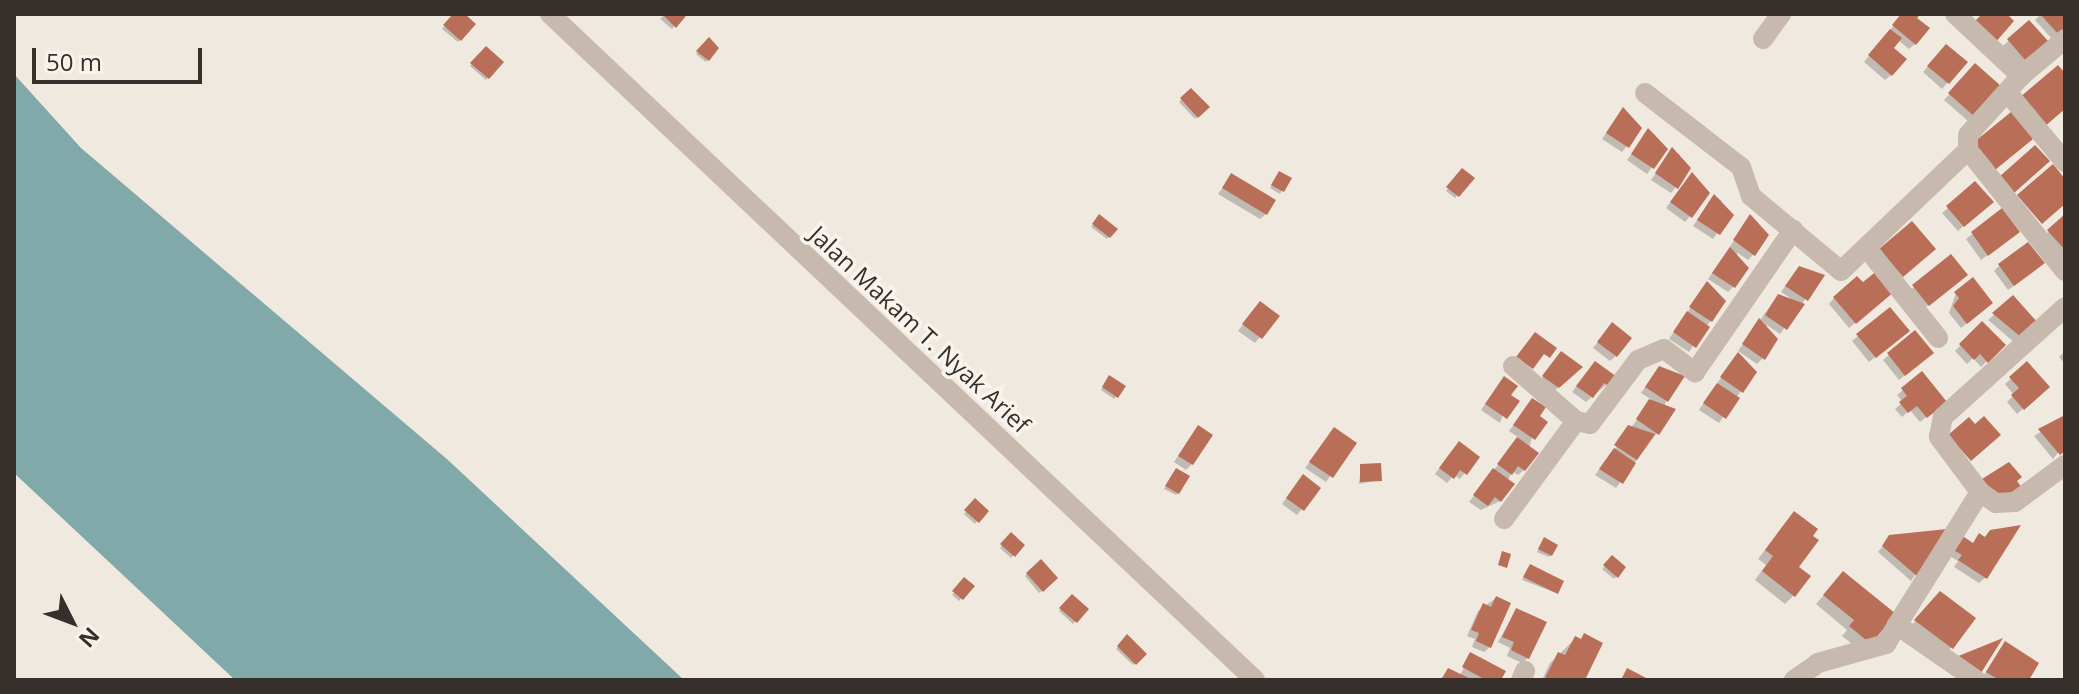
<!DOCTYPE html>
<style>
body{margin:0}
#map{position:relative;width:2079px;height:694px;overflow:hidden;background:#f0e9e0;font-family:"Open Sans",sans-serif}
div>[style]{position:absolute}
.water>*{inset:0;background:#82a9aa}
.shadow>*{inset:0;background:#0003}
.building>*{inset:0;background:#b86e57}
.minor>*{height:20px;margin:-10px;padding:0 10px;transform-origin:10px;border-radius:10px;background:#c7b9ad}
span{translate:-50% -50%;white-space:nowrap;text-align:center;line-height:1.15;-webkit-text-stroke:7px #f8f3ec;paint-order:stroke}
.street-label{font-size:24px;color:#372f2b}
.frame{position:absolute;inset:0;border:16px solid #372f2b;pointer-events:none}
.north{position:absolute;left:32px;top:582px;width:80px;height:80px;-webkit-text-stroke:6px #f8f3ec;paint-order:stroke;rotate:132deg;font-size:22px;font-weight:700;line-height:32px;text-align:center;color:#372f2b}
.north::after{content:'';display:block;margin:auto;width:28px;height:36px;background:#372f2b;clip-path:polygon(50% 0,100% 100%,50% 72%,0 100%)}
.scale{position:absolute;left:32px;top:48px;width:170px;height:36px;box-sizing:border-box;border:4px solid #372f2b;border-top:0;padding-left:10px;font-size:24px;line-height:28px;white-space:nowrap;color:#372f2b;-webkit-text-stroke:6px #f8f3ec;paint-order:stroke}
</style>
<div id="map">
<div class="water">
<i style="clip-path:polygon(14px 74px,81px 148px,448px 460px,684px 680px,235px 680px,14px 473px)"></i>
</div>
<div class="shadow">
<i style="clip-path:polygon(455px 14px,473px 24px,458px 42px,442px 29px)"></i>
<i style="clip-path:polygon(665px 14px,680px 14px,683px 16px,672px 29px,660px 19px)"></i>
<i style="clip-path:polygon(1903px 14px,1918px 14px,1915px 44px,1909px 49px,1898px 40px,1891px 48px,1891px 75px,1885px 80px,1864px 62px)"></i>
<i style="clip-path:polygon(2041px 14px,2065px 14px,2065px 27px,2052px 39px,2035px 20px)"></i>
<i style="clip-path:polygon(2029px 22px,2045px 41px,2020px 65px,2003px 46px)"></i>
<i style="clip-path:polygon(709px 40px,716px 48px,706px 62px,696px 54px)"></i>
<i style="clip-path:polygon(1946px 46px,1965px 62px,1942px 89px,1923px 72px)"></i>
<i style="clip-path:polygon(486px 48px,501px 62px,486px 80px,470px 66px)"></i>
<i style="clip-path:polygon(1976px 66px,1999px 87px,1968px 121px,1944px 100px)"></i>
<i style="clip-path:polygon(1191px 90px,1207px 107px,1195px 119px,1179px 102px)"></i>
<i style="clip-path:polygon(1618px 115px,1640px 128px,1622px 152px,1602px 139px)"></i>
<i style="clip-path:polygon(1649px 131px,1656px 136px,1652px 141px,1665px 150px,1647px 174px,1627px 160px)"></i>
<i style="clip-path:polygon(1673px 150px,1680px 155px,1676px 187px,1671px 193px,1651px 180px)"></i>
<i style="clip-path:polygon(1462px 170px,1472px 178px,1455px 198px,1446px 191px)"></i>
<i style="clip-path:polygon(1231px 176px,1266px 214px,1260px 219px,1218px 194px)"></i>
<i style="clip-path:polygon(1277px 176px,1289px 179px,1280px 194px,1270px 188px)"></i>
<i style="clip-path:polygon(1687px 180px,1690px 216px,1685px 222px,1666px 208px)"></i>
<i style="clip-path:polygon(1715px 196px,1722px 201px,1718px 206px,1731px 215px,1713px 239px,1693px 226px)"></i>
<i style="clip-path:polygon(1985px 207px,1958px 231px,1942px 213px,1948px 208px)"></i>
<i style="clip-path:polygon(2002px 211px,2011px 237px,1981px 260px,1966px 239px)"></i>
<i style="clip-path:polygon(1100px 217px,1115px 229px,1107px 239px,1091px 227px)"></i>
<i style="clip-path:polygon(1750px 217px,1758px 222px,1754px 254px,1748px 260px,1738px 253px,1733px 259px,1733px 287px,1728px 292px,1708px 279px)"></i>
<i style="clip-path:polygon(2065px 217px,2065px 251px,2060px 256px,2043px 237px)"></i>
<i style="clip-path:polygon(1950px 257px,1960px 281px,1922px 310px,1908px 292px)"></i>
<i style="clip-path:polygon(2000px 265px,2037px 269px,2008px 290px,1994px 271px)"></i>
<i style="clip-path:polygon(1794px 274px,1822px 276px,1780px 334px,1767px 325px,1763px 358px,1757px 364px,1738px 351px,1773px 302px,1793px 300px,1781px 292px)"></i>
<i style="clip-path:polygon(1707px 284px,1711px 320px,1689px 352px,1669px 339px)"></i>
<i style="clip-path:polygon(1956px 293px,1985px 309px,1961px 328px,1949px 313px)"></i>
<i style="clip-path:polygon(1887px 296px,1849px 328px,1829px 304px,1834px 298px)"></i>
<i style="clip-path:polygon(2013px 298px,2035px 323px,2014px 342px,1988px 320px)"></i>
<i style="clip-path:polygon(1255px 309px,1260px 337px,1255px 343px,1238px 331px)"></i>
<i style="clip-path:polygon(1890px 309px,1902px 336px,1869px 362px,1852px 341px)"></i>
<i style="clip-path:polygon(1982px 324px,2003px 345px,1981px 367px,1973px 358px,1967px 364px,1955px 351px)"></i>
<i style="clip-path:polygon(1607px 331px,1616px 356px,1610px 361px,1593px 348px)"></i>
<i style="clip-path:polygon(1915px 333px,1926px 358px,1899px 380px,1883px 360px)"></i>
<i style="clip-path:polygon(2065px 351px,2065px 364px,2059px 357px)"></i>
<i style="clip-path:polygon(1556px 359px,1574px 373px,1552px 393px,1538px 383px)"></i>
<i style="clip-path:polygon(1733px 360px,1741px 391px,1719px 423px,1699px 410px)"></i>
<i style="clip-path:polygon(2027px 364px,2047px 387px,2017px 414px,2007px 402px,2014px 395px,2005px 384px)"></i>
<i style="clip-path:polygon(1590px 369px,1614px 378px,1586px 402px,1572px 392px)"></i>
<i style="clip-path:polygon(1654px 374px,1666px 401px,1657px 433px,1616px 488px,1595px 475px,1652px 400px,1641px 393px)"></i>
<i style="clip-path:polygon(1107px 380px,1117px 396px,1114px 399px,1101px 390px)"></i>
<i style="clip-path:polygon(1499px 384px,1509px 395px,1500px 423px,1481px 410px)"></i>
<i style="clip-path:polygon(1903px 390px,1939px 407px,1920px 422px,1910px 410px,1902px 417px,1895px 409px,1903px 402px,1897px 395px)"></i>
<i style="clip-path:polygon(1527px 406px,1537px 416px,1524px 470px,1518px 475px,1512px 471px,1500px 501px,1481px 510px,1469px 502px,1519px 438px,1509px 431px)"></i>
<i style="clip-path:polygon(2062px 419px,2065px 444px,2053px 459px,2034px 436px)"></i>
<i style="clip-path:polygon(1334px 429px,1354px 443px,1326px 482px,1305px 468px)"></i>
<i style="clip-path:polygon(1193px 433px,1192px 464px,1186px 470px,1174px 462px)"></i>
<i style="clip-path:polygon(1453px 449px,1477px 457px,1460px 479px,1454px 475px,1447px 483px,1435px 474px)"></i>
<i style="clip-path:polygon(1361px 466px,1380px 480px,1359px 484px)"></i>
<i style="clip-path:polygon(1174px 472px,1178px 493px,1176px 495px,1164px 489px)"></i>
<i style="clip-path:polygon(1298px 482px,1319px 488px,1297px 515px,1282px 504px)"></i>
<i style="clip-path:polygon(975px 501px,986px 511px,975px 524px,964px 514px)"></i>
<i style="clip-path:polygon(1786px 522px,1796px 567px,1794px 595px,1785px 604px,1755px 580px,1766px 565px,1758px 559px)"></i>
<i style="clip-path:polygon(1944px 531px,1911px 581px,1878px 552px,1890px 537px)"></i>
<i style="clip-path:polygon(1011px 535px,1022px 545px,1011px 558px,1000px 548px)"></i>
<i style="clip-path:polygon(1979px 536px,1985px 578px,1979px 583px,1954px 567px,1958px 561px,1948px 555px,1956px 543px,1972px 545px)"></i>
<i style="clip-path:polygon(1542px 542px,1551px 555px,1549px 557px,1537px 552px)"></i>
<i style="clip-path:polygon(1612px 558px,1624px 567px,1614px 579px,1602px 569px)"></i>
<i style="clip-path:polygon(1041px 562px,1056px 578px,1039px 593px,1025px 576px)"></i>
<i style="clip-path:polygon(1528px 568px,1556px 593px,1522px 580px)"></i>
<i style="clip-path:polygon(964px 580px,972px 586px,959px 601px,952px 595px)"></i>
<i style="clip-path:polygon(1835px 582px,1893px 614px,1861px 651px,1842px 636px,1847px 630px,1816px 604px)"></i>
<i style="clip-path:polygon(1940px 594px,1973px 619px,1946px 654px,1910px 627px)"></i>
<i style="clip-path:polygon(1072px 596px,1086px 609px,1073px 624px,1059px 611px)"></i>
<i style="clip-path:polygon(1496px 598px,1490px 647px,1484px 652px,1472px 647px,1475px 639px,1467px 636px,1478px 611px)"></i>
<i style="clip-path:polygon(1516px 610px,1528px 658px,1522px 663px,1507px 656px,1510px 648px,1498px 642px)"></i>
<i style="clip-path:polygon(1127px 637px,1144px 654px,1133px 665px,1116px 649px)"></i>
<i style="clip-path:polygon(1576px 638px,1583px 680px,1542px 680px,1550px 663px)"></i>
<i style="clip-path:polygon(2006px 643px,2026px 680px,1982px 678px,2000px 649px)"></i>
<i style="clip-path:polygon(1469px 658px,1498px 680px,1440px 680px,1448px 670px,1459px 677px)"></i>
</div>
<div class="building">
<i style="clip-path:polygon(453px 14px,465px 14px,476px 24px,461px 41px,443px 25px)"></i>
<i style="clip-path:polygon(662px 14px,683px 14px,686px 16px,676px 28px)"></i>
<i style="clip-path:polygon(1901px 14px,1920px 14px,1917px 18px,1930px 28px,1916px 45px,1892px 25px)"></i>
<i style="clip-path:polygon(1982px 14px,2007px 14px,2014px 21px,1995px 43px,1973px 23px)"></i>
<i style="clip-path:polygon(2040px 14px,2065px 14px,2065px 29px,2059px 35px)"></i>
<i style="clip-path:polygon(2029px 20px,2048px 41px,2026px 61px,2007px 39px)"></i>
<i style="clip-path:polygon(1890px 29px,1902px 38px,1894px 48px,1907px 59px,1892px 76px,1868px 55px)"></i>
<i style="clip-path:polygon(709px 37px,719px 48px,709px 61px,696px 51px)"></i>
<i style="clip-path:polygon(1946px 44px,1968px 62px,1949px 84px,1927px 66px)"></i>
<i style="clip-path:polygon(486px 46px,504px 62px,489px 79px,470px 63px)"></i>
<i style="clip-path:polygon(1975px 63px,2002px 87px,1975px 117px,1948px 93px)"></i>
<i style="clip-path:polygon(2058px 65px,2065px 73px,2065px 109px,2044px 127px,2019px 98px)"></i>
<i style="clip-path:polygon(1191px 88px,1210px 107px,1198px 118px,1180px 98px)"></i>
<i style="clip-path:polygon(1623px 107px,1642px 128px,1629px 148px,1606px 133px)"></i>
<i style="clip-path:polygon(2011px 112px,2033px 139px,1995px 170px,1973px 143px)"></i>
<i style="clip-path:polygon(1648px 128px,1668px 149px,1654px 169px,1631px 154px)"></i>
<i style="clip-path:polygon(2035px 145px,2050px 161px,2014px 193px,1999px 177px)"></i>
<i style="clip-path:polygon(1672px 147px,1691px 168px,1678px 189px,1655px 173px)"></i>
<i style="clip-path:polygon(2053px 164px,2065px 179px,2065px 204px,2042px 224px,2017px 195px)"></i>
<i style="clip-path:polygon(1462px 168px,1475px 178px,1459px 197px,1446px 187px)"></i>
<i style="clip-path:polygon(1279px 171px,1292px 178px,1284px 192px,1271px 185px)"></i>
<i style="clip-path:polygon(1692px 172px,1710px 193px,1692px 218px,1670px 202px)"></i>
<i style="clip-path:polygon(1231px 173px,1276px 200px,1267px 215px,1222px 188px)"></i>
<i style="clip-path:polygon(1975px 181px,1994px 202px,1964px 227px,1946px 206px)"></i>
<i style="clip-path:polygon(1714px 194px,1734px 215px,1720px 235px,1697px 220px)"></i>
<i style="clip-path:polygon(2002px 208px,2020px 232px,1988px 256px,1971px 232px)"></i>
<i style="clip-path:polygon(1099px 214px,1118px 229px,1110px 238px,1092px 224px)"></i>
<i style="clip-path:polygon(1750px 214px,1769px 235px,1755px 256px,1733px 240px)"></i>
<i style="clip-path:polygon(2065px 214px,2065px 250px,2047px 230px)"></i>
<i style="clip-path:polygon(1912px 221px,1936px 249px,1903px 277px,1879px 249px)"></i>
<i style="clip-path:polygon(2028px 242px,2045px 263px,2014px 286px,1998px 264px)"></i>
<i style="clip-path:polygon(1730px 247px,1749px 268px,1735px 288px,1712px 273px)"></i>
<i style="clip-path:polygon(1951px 254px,1968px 275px,1929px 306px,1912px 285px)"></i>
<i style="clip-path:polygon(1799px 266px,1825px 275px,1808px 301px,1785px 286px)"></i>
<i style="clip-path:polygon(1878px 270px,1895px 291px,1856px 324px,1833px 297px,1857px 276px,1863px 282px)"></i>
<i style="clip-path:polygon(1973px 277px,1993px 303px,1967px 324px,1953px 306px,1959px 298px,1954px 292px)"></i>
<i style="clip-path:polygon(1707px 281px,1726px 301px,1712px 322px,1689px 307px)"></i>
<i style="clip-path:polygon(1778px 294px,1805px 304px,1787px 330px,1765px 315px)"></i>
<i style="clip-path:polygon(2013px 295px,2038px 323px,2021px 337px,1992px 313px)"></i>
<i style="clip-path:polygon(1260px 301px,1280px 316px,1262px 339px,1242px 324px)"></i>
<i style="clip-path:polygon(1890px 307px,1910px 331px,1876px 358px,1856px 334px)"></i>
<i style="clip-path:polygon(1687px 311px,1710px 327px,1696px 348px,1673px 332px)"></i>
<i style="clip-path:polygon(1759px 318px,1778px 339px,1765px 360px,1742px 344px)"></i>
<i style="clip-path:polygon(1982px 321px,2006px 345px,1988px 363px,1980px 354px,1974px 360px,1959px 344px)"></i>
<i style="clip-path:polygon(1612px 322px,1632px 338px,1617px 357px,1597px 342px)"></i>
<i style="clip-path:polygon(1915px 330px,1934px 353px,1905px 376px,1887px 353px)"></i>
<i style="clip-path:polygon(1535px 332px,1557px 348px,1550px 358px,1544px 354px,1533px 369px,1516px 357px)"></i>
<i style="clip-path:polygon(1561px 351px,1583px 367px,1559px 388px,1542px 376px)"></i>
<i style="clip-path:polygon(1738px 352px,1757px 372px,1743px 393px,1720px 377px)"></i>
<i style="clip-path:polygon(1595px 361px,1617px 377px,1610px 387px,1604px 383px,1593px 398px,1576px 386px)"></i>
<i style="clip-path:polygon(2027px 361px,2050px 387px,2024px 410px,2011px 395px,2019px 388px,2009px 377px)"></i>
<i style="clip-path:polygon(1659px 366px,1685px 376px,1668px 402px,1645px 387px)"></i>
<i style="clip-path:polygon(1922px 371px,1947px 402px,1927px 418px,1917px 406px,1908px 413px,1899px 402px,1907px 396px,1901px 388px)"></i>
<i style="clip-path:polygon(1109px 375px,1126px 386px,1118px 398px,1102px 387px)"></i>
<i style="clip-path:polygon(1504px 376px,1518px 386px,1511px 395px,1520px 401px,1507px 419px,1485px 404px)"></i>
<i style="clip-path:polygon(1717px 383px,1740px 398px,1726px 419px,1703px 403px)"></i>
<i style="clip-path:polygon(1532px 398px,1546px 407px,1540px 416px,1548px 422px,1535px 440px,1513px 425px)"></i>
<i style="clip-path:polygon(1649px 399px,1676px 409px,1659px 435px,1636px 419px)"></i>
<i style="clip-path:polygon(1984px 416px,2001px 435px,1971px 461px,1948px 435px,1969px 417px,1975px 424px)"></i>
<i style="clip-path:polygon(2063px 416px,2065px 451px,2060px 455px,2038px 429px)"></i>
<i style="clip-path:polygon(1198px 425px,1213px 435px,1193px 465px,1178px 456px)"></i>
<i style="clip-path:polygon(1628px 425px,1655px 434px,1637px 460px,1614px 445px)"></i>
<i style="clip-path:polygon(1334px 427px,1357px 443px,1333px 478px,1309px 462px)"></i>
<i style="clip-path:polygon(1517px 437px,1539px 453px,1525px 471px,1518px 466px,1512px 475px,1497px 464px)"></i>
<i style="clip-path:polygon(1459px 441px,1480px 457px,1467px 475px,1460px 470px,1454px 479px,1439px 468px)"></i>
<i style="clip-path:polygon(1614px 448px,1636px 463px,1623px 484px,1599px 469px)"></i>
<i style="clip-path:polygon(2009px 462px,2022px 477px,2017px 481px,2022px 488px,2005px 504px,1982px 479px)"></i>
<i style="clip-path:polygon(1381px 463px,1382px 481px,1360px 482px,1360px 464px)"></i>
<i style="clip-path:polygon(1176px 468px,1190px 476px,1179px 494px,1165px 486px)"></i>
<i style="clip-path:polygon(1493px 468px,1515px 484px,1501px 502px,1495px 497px,1488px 506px,1473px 495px)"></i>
<i style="clip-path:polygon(1303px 474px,1321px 488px,1304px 511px,1286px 498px)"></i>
<i style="clip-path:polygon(975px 498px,989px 511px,979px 523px,964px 510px)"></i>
<i style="clip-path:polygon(1794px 511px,1818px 529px,1813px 536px,1819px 540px,1799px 567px,1811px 576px,1795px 597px,1762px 571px,1773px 556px,1765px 550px)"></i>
<i style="clip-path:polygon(2021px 525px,1987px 579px,1958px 560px,1962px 555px,1952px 549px,1961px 535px,1973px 543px,1979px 533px,1985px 537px,1990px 530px)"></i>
<i style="clip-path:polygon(1947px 529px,1918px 577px,1882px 546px,1889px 535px)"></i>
<i style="clip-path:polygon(1011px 532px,1025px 545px,1015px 557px,1000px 544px)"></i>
<i style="clip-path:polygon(1544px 537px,1558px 545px,1552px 556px,1538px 549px)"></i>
<i style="clip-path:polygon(1502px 551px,1511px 554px,1507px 568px,1498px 565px)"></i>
<i style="clip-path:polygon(1612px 555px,1626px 567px,1618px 578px,1603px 565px)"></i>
<i style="clip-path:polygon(1041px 559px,1058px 578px,1043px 592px,1026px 573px)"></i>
<i style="clip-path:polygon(1530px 564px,1564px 581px,1558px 594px,1523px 577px)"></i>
<i style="clip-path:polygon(1843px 571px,1896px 614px,1871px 644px,1849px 626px,1854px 620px,1823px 595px)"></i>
<i style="clip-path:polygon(964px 577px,975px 586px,963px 600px,952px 591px)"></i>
<i style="clip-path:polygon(1940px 591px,1976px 618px,1953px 649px,1914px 620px)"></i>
<i style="clip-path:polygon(1072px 594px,1089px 609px,1077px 623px,1059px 608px)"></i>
<i style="clip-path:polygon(1496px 596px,1511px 603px,1491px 648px,1476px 641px,1479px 633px,1471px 630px,1483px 603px,1491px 607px)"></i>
<i style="clip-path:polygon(1516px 608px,1547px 622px,1529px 659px,1511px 650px,1514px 642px,1502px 637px)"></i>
<i style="clip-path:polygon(1584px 633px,1603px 643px,1585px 680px,1544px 680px,1558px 652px,1565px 655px,1575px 636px,1581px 639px)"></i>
<i style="clip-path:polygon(1127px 634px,1147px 654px,1136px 665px,1117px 646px)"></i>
<i style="clip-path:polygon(2003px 638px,1981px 673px,1956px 657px)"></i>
<i style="clip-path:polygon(2005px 641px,2039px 663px,2029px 680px,1999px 680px,1986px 672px)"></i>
<i style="clip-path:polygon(1470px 652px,1506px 671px,1501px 680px,1486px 680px,1462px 667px)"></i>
<i style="clip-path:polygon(1448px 668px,1473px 680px,1441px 680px)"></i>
<i style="clip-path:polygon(1627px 668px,1650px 680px,1621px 680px)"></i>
</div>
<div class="minor">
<i style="left:550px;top:14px;width:970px;rotate:43.37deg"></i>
<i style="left:1955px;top:14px;width:91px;rotate:43.2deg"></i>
<i style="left:2021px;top:76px;width:79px;rotate:131.9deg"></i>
<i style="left:1968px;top:135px;width:15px;rotate:90deg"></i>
<i style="left:1968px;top:150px;width:155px;rotate:51.3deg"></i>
<i style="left:1763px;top:39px;width:31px;rotate:-54deg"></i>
<i style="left:2021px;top:76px;width:57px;rotate:-40.1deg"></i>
<i style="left:2007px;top:92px;width:91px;rotate:50.4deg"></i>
<i style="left:1645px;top:93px;width:121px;rotate:37.6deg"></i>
<i style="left:1741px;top:167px;width:31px;rotate:71deg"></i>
<i style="left:1751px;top:196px;width:117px;rotate:39.8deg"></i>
<i style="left:1841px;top:271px;width:175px;rotate:-43.6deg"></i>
<i style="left:1866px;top:247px;width:116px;rotate:51.6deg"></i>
<i style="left:1513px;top:366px;width:84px;rotate:41.1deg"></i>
<i style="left:1576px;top:421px;width:14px;rotate:12deg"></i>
<i style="left:1590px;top:424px;width:80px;rotate:-53.1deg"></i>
<i style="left:1638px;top:360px;width:28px;rotate:-23deg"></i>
<i style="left:1664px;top:349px;width:39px;rotate:37deg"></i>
<i style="left:1695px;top:372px;width:173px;rotate:-55.4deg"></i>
<i style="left:1980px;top:492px;width:19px;rotate:35deg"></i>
<i style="left:1996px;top:503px;width:19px;rotate:-3deg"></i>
<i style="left:2015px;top:502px;width:62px;rotate:-36.5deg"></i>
<i style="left:1504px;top:519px;width:122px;rotate:-53.7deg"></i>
<i style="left:1897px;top:625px;width:157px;rotate:-58deg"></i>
<i style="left:1980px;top:492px;width:69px;rotate:-126.7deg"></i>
<i style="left:1939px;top:437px;width:20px;rotate:-79deg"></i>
<i style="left:1943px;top:417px;width:164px;rotate:-42deg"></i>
<i style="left:1521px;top:680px;width:10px;rotate:-66deg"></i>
<i style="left:1794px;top:680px;width:29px;rotate:-35deg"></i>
<i style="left:1818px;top:663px;width:71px;rotate:-15.6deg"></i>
<i style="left:1886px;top:644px;width:22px;rotate:-60deg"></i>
<i style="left:1897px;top:625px;width:96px;rotate:34.8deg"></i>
</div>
<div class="street-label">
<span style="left:920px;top:329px;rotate:43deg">Jalan Makam T. Nyak Arief</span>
</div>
<div class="frame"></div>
<div class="north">N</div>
<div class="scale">50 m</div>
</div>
